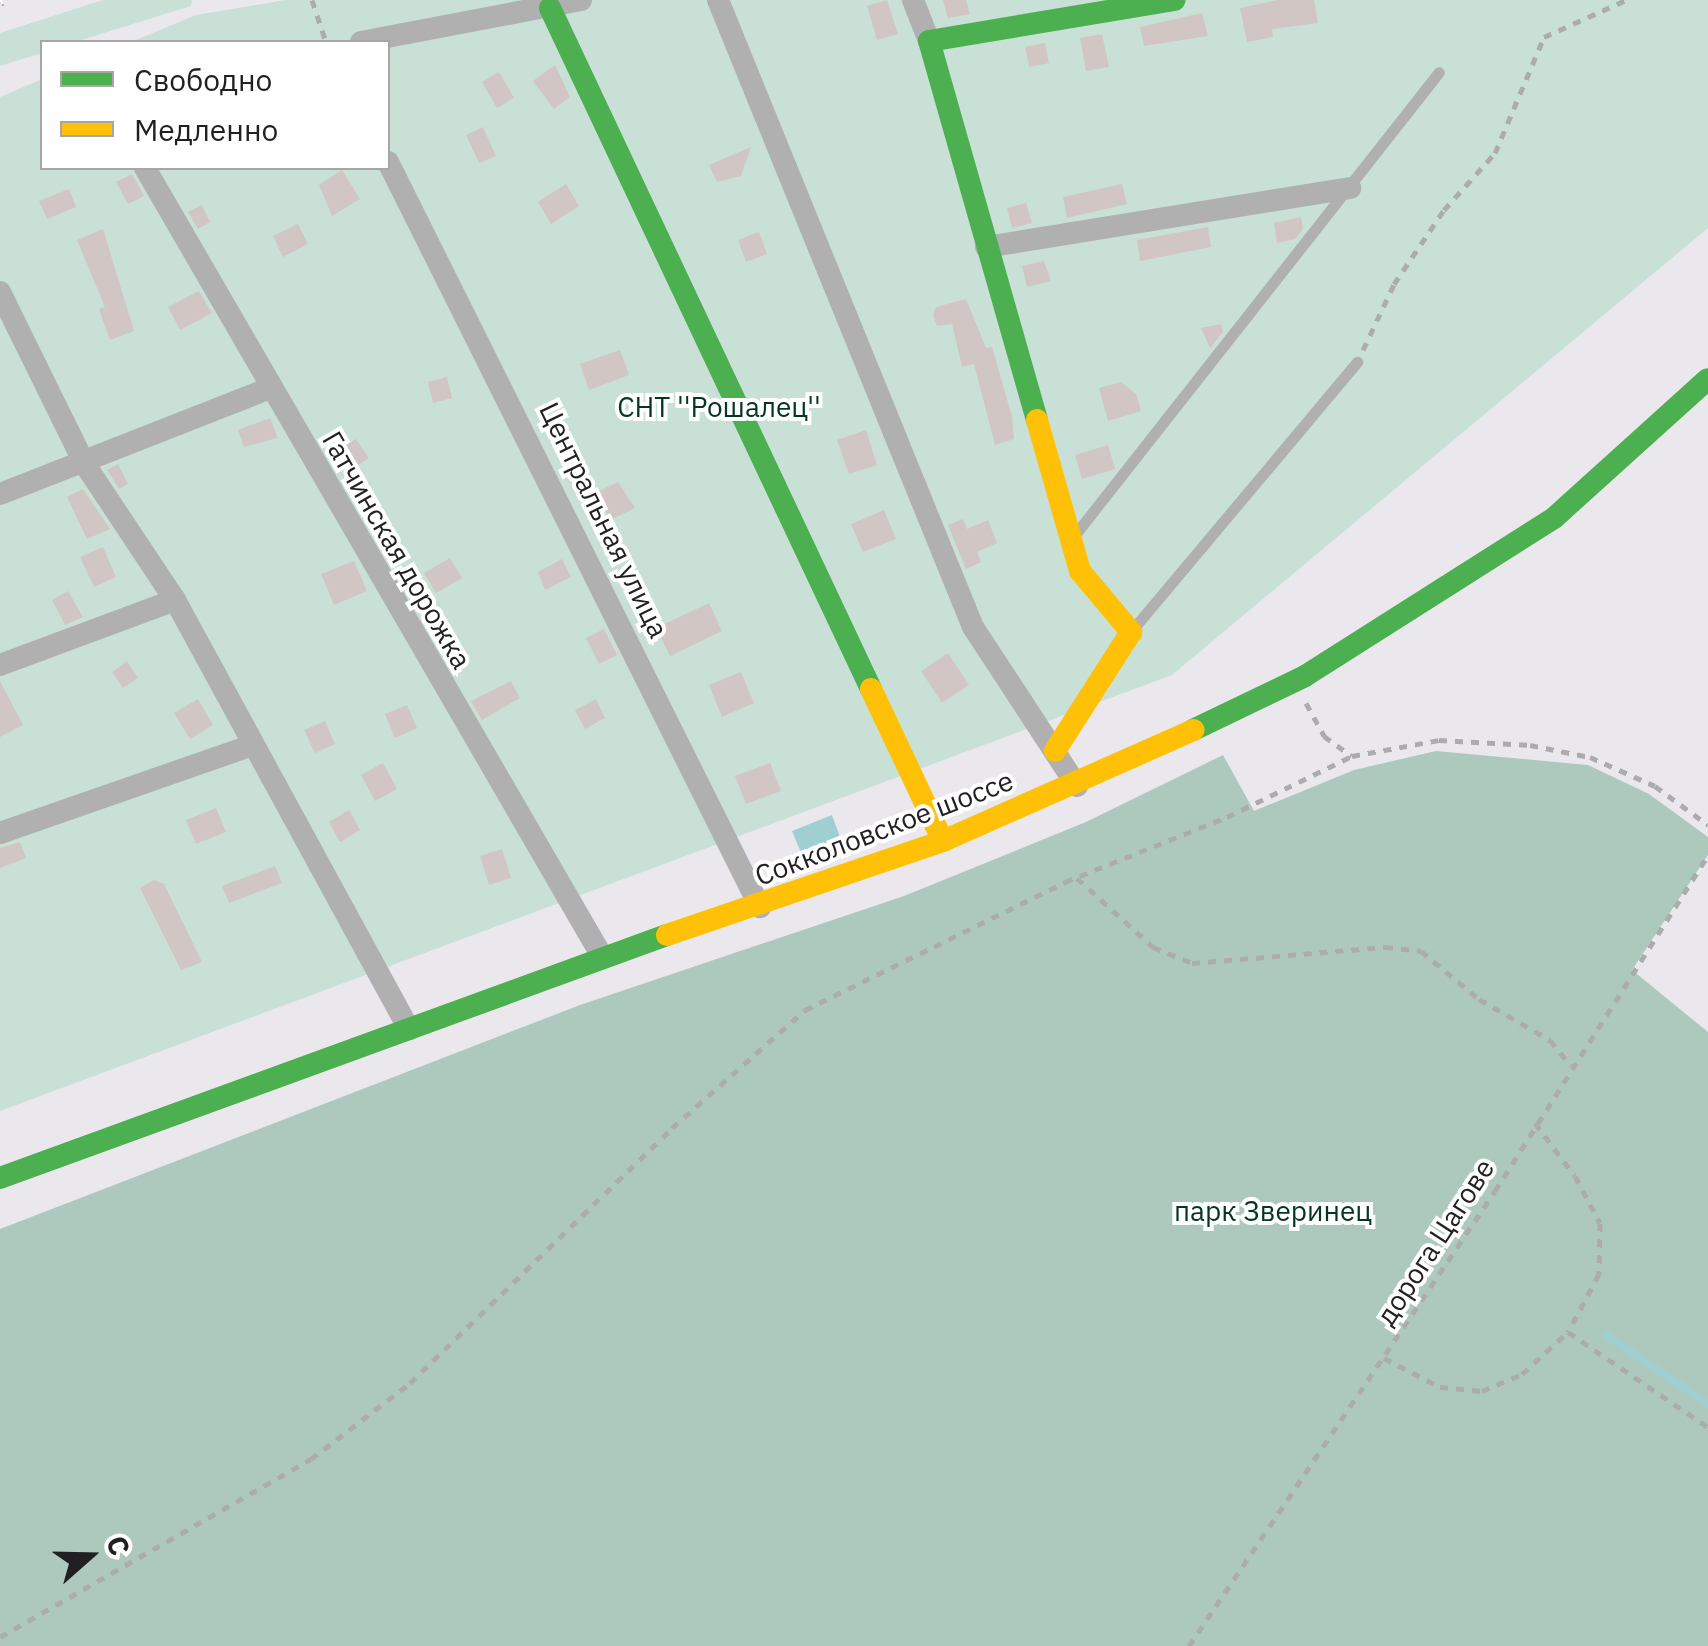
<!DOCTYPE html>
<meta charset="utf-8">
<style>
body{margin:0}
#map{position:relative;width:1708px;height:1646px;overflow:hidden;background:#ebe8ed;font-family:"IBM Plex Sans",sans-serif}
div>[style]{position:absolute}
.green>*{inset:0;background:#c9e0d6}
.forest>*{inset:0;background:#adc9bd}
.water>*{inset:0;background:#a0cfd2}
.stream>*{height:8px;margin:-4px;padding:0 4px;transform-origin:4px;border-radius:4px;background:#a0cfd2}
.building>*{inset:0;background:#d1c6c3}
.path>*{height:5px;margin-top:-2.5px;transform-origin:0;background:repeating-linear-gradient(90deg,#adacac 0 8px,transparent 0 16px)}
.lane>*{height:11px;margin:-5.5px;padding:0 5.5px;transform-origin:5.5px;border-radius:5.5px;background:#b0b0b1}
.street>*{height:22px;margin:-11px;padding:0 11px;transform-origin:11px;border-radius:11px;background:#b0b0b1}
.fast>*{height:22px;margin:-11px;padding:0 11px;transform-origin:11px;border-radius:11px;background:#4caf50}
.slow>*{height:22px;margin:-11px;padding:0 11px;transform-origin:11px;border-radius:11px;background:#ffc107}
.rail>*{height:11px;margin-top:-5.5px;transform-origin:0;background:repeating-linear-gradient(90deg,#fff 0 22px,#b0aeb1 0 44px);box-sizing:border-box;border-block:2px solid #b0aeb1}
span{translate:-50% -50%;white-space:nowrap;text-align:center;line-height:1.15;-webkit-text-stroke:8px #fff;paint-order:stroke}
.park-label{font-size:28px;color:#053523}
.street-label{font-size:28px;color:#211f22}
.legend{position:absolute;left:40px;top:40px;width:350px;height:130px;box-sizing:border-box;background:#fff;border:2px solid #a6a5a7;margin:0;padding:12px 18px;list-style:none;font-size:30px;color:#211f22}
.legend li{display:flex;align-items:center;gap:20px;height:50px}
.legend b{width:50px;border:2px solid #a6a5a7}
.north{position:absolute;left:40px;top:1506px;width:100px;height:100px;-webkit-text-stroke:8px #fff;paint-order:stroke;rotate:70deg;font-size:28px;font-weight:700;line-height:40px;text-align:center;color:#211f22}
.north::after{content:'';display:block;margin:auto;width:35px;height:45px;background:#211f22;clip-path:polygon(50% 0,100% 100%,50% 72%,0 100%)}
</style>
<div id="map">
<div class="green">
<i style="clip-path:polygon(103px 0,192px 0,191px 6px,75px 42px,42px 42px,42px 53px,0 66px,0 33px)"></i>
<i style="clip-path:polygon(285px 0,1708px 0,1708px 228px,1172px 675px,0 1111px,0 97px,42px 79px,42px 168px,388px 168px,388px 42px,131px 42px,196px 15px)"></i>
</div>
<div class="forest">
<i style="clip-path:polygon(1436px 751px,1588px 765px,1649px 794px,1708px 837px,1708px 855px,1632px 970px,1708px 1032px,1708px 1646px,0 1646px,0 1229px,580px 1005px,904px 896px,1086px 822px,1223px 755px,1254px 811px,1354px 770px)"></i>
</div>
<div class="water">
<i style="clip-path:polygon(832px 815px,840px 837px,801px 853px,792px 831px)"></i>
</div>
<div class="stream">
<i style="left:1606px;top:1335px;width:123px;rotate:34.1deg"></i>
</div>
<div class="building">
<i style="clip-path:polygon(887px 0,898px 34px,877px 40px,867px 6px)"></i>
<i style="clip-path:polygon(943px 0,966px 0,970px 14px,948px 18px)"></i>
<i style="clip-path:polygon(1278px 0,1314px 0,1318px 23px,1272px 29px,1273px 37px,1247px 42px,1240px 8px)"></i>
<i style="clip-path:polygon(1202px 13px,1208px 36px,1144px 46px,1140px 27px)"></i>
<i style="clip-path:polygon(1102px 34px,1109px 67px,1086px 71px,1080px 38px)"></i>
<i style="clip-path:polygon(1045px 43px,1049px 63px,1029px 67px,1025px 47px)"></i>
<i style="clip-path:polygon(555px 65px,570px 97px,554px 109px,533px 81px)"></i>
<i style="clip-path:polygon(499px 72px,514px 98px,497px 108px,482px 82px)"></i>
<i style="clip-path:polygon(483px 127px,496px 156px,479px 163px,466px 135px)"></i>
<i style="clip-path:polygon(751px 147px,741px 176px,717px 182px,709px 165px)"></i>
<i style="clip-path:polygon(342px 170px,360px 199px,332px 216px,319px 185px)"></i>
<i style="clip-path:polygon(132px 174px,144px 196px,128px 204px,116px 182px)"></i>
<i style="clip-path:polygon(566px 184px,579px 206px,551px 224px,538px 202px)"></i>
<i style="clip-path:polygon(1122px 184px,1127px 204px,1067px 218px,1063px 197px)"></i>
<i style="clip-path:polygon(69px 189px,76px 207px,47px 219px,39px 201px)"></i>
<i style="clip-path:polygon(1026px 203px,1032px 223px,1012px 228px,1007px 208px)"></i>
<i style="clip-path:polygon(202px 205px,210px 222px,198px 229px,188px 212px)"></i>
<i style="clip-path:polygon(1301px 217px,1303px 229px,1295px 239px,1277px 243px,1274px 223px)"></i>
<i style="clip-path:polygon(298px 224px,308px 244px,283px 257px,273px 236px)"></i>
<i style="clip-path:polygon(1208px 227px,1211px 247px,1140px 261px,1137px 240px)"></i>
<i style="clip-path:polygon(103px 229px,134px 331px,110px 340px,99px 309px,105px 307px,77px 240px)"></i>
<i style="clip-path:polygon(759px 232px,767px 254px,746px 262px,738px 240px)"></i>
<i style="clip-path:polygon(1044px 261px,1051px 281px,1027px 287px,1022px 266px)"></i>
<i style="clip-path:polygon(199px 291px,212px 313px,180px 330px,168px 307px)"></i>
<i style="clip-path:polygon(966px 299px,986px 348px,992px 347px,1012px 417px,1014px 439px,995px 445px,974px 364px,962px 367px,952px 324px,937px 326px,933px 315px,936px 307px)"></i>
<i style="clip-path:polygon(1221px 324px,1223px 332px,1210px 348px,1201px 328px)"></i>
<i style="clip-path:polygon(620px 350px,629px 375px,589px 390px,580px 364px)"></i>
<i style="clip-path:polygon(447px 377px,452px 398px,433px 403px,428px 382px)"></i>
<i style="clip-path:polygon(1121px 382px,1136px 394px,1141px 411px,1108px 421px,1099px 388px)"></i>
<i style="clip-path:polygon(270px 418px,278px 438px,244px 447px,238px 430px)"></i>
<i style="clip-path:polygon(866px 430px,877px 465px,849px 474px,837px 440px)"></i>
<i style="clip-path:polygon(356px 439px,369px 458px,347px 472px,334px 453px)"></i>
<i style="clip-path:polygon(1108px 445px,1115px 469px,1082px 479px,1075px 455px)"></i>
<i style="clip-path:polygon(118px 464px,128px 484px,119px 489px,107px 470px)"></i>
<i style="clip-path:polygon(618px 482px,635px 508px,610px 520px,597px 492px)"></i>
<i style="clip-path:polygon(83px 489px,110px 529px,87px 539px,67px 497px)"></i>
<i style="clip-path:polygon(884px 510px,896px 539px,863px 552px,851px 524px)"></i>
<i style="clip-path:polygon(963px 519px,967px 529px,988px 520px,997px 543px,977px 552px,981px 562px,966px 569px,948px 525px)"></i>
<i style="clip-path:polygon(103px 547px,116px 577px,94px 587px,80px 557px)"></i>
<i style="clip-path:polygon(450px 558px,462px 578px,436px 593px,424px 573px)"></i>
<i style="clip-path:polygon(562px 559px,571px 577px,545px 590px,538px 572px)"></i>
<i style="clip-path:polygon(354px 561px,367px 591px,334px 605px,321px 574px)"></i>
<i style="clip-path:polygon(68px 591px,83px 617px,65px 625px,52px 600px)"></i>
<i style="clip-path:polygon(709px 603px,722px 631px,670px 656px,656px 628px)"></i>
<i style="clip-path:polygon(604px 629px,617px 655px,599px 664px,586px 638px)"></i>
<i style="clip-path:polygon(948px 653px,969px 685px,942px 703px,921px 671px)"></i>
<i style="clip-path:polygon(127px 661px,138px 678px,123px 688px,112px 672px)"></i>
<i style="clip-path:polygon(741px 672px,754px 703px,722px 717px,709px 685px)"></i>
<i style="clip-path:polygon(0 681px,23px 725px,0 737px)"></i>
<i style="clip-path:polygon(511px 681px,520px 698px,482px 720px,471px 701px)"></i>
<i style="clip-path:polygon(198px 699px,213px 725px,190px 739px,174px 713px)"></i>
<i style="clip-path:polygon(596px 699px,605px 718px,585px 729px,575px 710px)"></i>
<i style="clip-path:polygon(407px 705px,417px 728px,395px 738px,385px 714px)"></i>
<i style="clip-path:polygon(325px 721px,335px 744px,315px 753px,304px 730px)"></i>
<i style="clip-path:polygon(383px 763px,397px 789px,375px 801px,361px 775px)"></i>
<i style="clip-path:polygon(770px 763px,781px 791px,746px 804px,735px 776px)"></i>
<i style="clip-path:polygon(216px 808px,226px 832px,196px 844px,186px 820px)"></i>
<i style="clip-path:polygon(349px 810px,360px 830px,340px 842px,329px 822px)"></i>
<i style="clip-path:polygon(20px 842px,26px 858px,0 868px,0 848px)"></i>
<i style="clip-path:polygon(502px 849px,511px 878px,489px 885px,480px 856px)"></i>
<i style="clip-path:polygon(275px 866px,282px 883px,229px 903px,222px 886px)"></i>
<i style="clip-path:polygon(154px 880px,164px 884px,202px 962px,181px 970px,140px 888px)"></i>
</div>
<div class="path">
<i style="left:312px;top:0;width:44px;rotate:71.6deg"></i>
<i style="left:1363px;top:350px;width:73px;rotate:-64.8deg"></i>
<i style="left:1394px;top:284px;width:89px;rotate:-56deg"></i>
<i style="left:1444px;top:210px;width:76px;rotate:-48.2deg"></i>
<i style="left:1495px;top:153px;width:126px;rotate:-67.1deg"></i>
<i style="left:1544px;top:37px;width:90px;rotate:-24.3deg"></i>
<i style="left:1306px;top:703px;width:38px;rotate:61deg"></i>
<i style="left:1324px;top:736px;width:34px;rotate:36deg"></i>
<i style="left:1077px;top:878px;width:103px;rotate:42.2deg"></i>
<i style="left:1153px;top:947px;width:42px;rotate:22.3deg"></i>
<i style="left:1192px;top:963px;width:194px;rotate:-4.7deg"></i>
<i style="left:1385px;top:947px;width:36px;rotate:6deg"></i>
<i style="left:1421px;top:951px;width:75px;rotate:39.6deg"></i>
<i style="left:1479px;top:999px;width:82px;rotate:30deg"></i>
<i style="left:1550px;top:1040px;width:33px;rotate:51deg"></i>
<i style="left:1535px;top:1123px;width:66px;rotate:53deg"></i>
<i style="left:1575px;top:1176px;width:53px;rotate:62deg"></i>
<i style="left:1600px;top:1223px;width:51px;rotate:91.1deg"></i>
<i style="left:1599px;top:1274px;width:66px;rotate:118.1deg"></i>
<i style="left:1568px;top:1332px;width:169px;rotate:34.2deg"></i>
<i style="left:1384px;top:1358px;width:63px;rotate:27.4deg"></i>
<i style="left:1440px;top:1387px;width:42px;rotate:5.4deg"></i>
<i style="left:1482px;top:1391px;width:43px;rotate:-23deg"></i>
<i style="left:1522px;top:1374px;width:62px;rotate:-42.4deg"></i>
<i style="left:0;top:1637px;width:358px;rotate:-29.8deg"></i>
<i style="left:311px;top:1459px;width:125px;rotate:-37.5deg"></i>
<i style="left:410px;top:1383px;width:366px;rotate:-44.2deg"></i>
<i style="left:672px;top:1128px;width:178px;rotate:-41.6deg"></i>
<i style="left:805px;top:1010px;width:290px;rotate:-26.2deg"></i>
<i style="left:1065px;top:882px;width:175px;rotate:-21.9deg"></i>
<i style="left:1227px;top:817px;width:139px;rotate:-26deg"></i>
<i style="left:1352px;top:756px;width:88px;rotate:-10.4deg"></i>
<i style="left:1439px;top:740px;width:91px;rotate:3.1deg"></i>
<i style="left:1530px;top:745px;width:61px;rotate:11.3deg"></i>
<i style="left:1590px;top:757px;width:71px;rotate:24deg"></i>
<i style="left:1655px;top:786px;width:66px;rotate:36.3deg"></i>
<i style="left:1189px;top:1646px;width:548px;rotate:-56.08deg"></i>
<i style="left:1495px;top:1191px;width:398px;rotate:-57.6deg"></i>
</div>
<div class="lane">
<i style="left:1077px;top:532px;width:585px;rotate:-51.8deg"></i>
<i style="left:1133px;top:629px;width:349px;rotate:-50deg"></i>
</div>
<div class="street">
<i style="left:718px;top:0;width:677px;rotate:67.87deg"></i>
<i style="left:973px;top:627px;width:190px;rotate:56.8deg"></i>
<i style="left:913px;top:0;width:44px;rotate:68.7deg"></i>
<i style="left:361px;top:42px;width:224px;rotate:-10.8deg"></i>
<i style="left:388px;top:162px;width:833px;rotate:63.47deg"></i>
<i style="left:145px;top:168px;width:913px;rotate:59.9deg"></i>
<i style="left:986px;top:247px;width:369px;rotate:-9.2deg"></i>
<i style="left:0;top:292px;width:191px;rotate:63.8deg"></i>
<i style="left:84px;top:463px;width:164px;rotate:56.4deg"></i>
<i style="left:175px;top:600px;width:489px;rotate:61.4deg"></i>
<i style="left:0;top:494px;width:291px;rotate:-21.4deg"></i>
<i style="left:0;top:665px;width:187px;rotate:-20.4deg"></i>
<i style="left:0;top:833px;width:265px;rotate:-19.2deg"></i>
</div>
<div class="fast">
<i style="left:550px;top:8px;width:753px;rotate:64.76deg"></i>
<i style="left:1037px;top:420px;width:394px;rotate:-105.9deg"></i>
<i style="left:929px;top:41px;width:249px;rotate:-9.5deg"></i>
<i style="left:1193px;top:730px;width:124px;rotate:-25.7deg"></i>
<i style="left:1305px;top:676px;width:295px;rotate:-32.4deg"></i>
<i style="left:1554px;top:518px;width:207px;rotate:-42.1deg"></i>
<i style="left:0;top:1178px;width:710px;rotate:-20.02deg"></i>
</div>
<div class="slow">
<i style="left:1037px;top:420px;width:157px;rotate:74.1deg"></i>
<i style="left:1080px;top:571px;width:80px;rotate:50.1deg"></i>
<i style="left:1131px;top:632px;width:141px;rotate:122.6deg"></i>
<i style="left:871px;top:689px;width:168px;rotate:64.7deg"></i>
<i style="left:667px;top:935px;width:292px;rotate:-18.8deg"></i>
<i style="left:943px;top:841px;width:274px;rotate:-23.9deg"></i>
</div>
<div class="rail">
<i style="left:0;top:1px;width:2px;rotate:-27deg"></i>
</div>
<div class="park-label">
<span style="left:719px;top:407px">СНТ ''Рошалец''</span>
<span style="left:1273px;top:1211px">парк Зверинец</span>
</div>
<div class="street-label">
<span style="left:604px;top:520px;rotate:64deg">Центральная улица</span>
<span style="left:397px;top:550px;rotate:60deg">Гатчинская дорожка</span>
<span style="left:884px;top:828px;rotate:-21deg">Сокколовское шоссе</span>
<span style="left:1435px;top:1242px;rotate:-57deg">дорога Цагове</span>
</div>
<ul class="legend">
<li><b style="height:12px;background:#4caf50"></b>Свободно</li>
<li><b style="height:12px;background:#ffc107"></b>Медленно</li>
</ul>
<div class="north">С</div>
</div>
